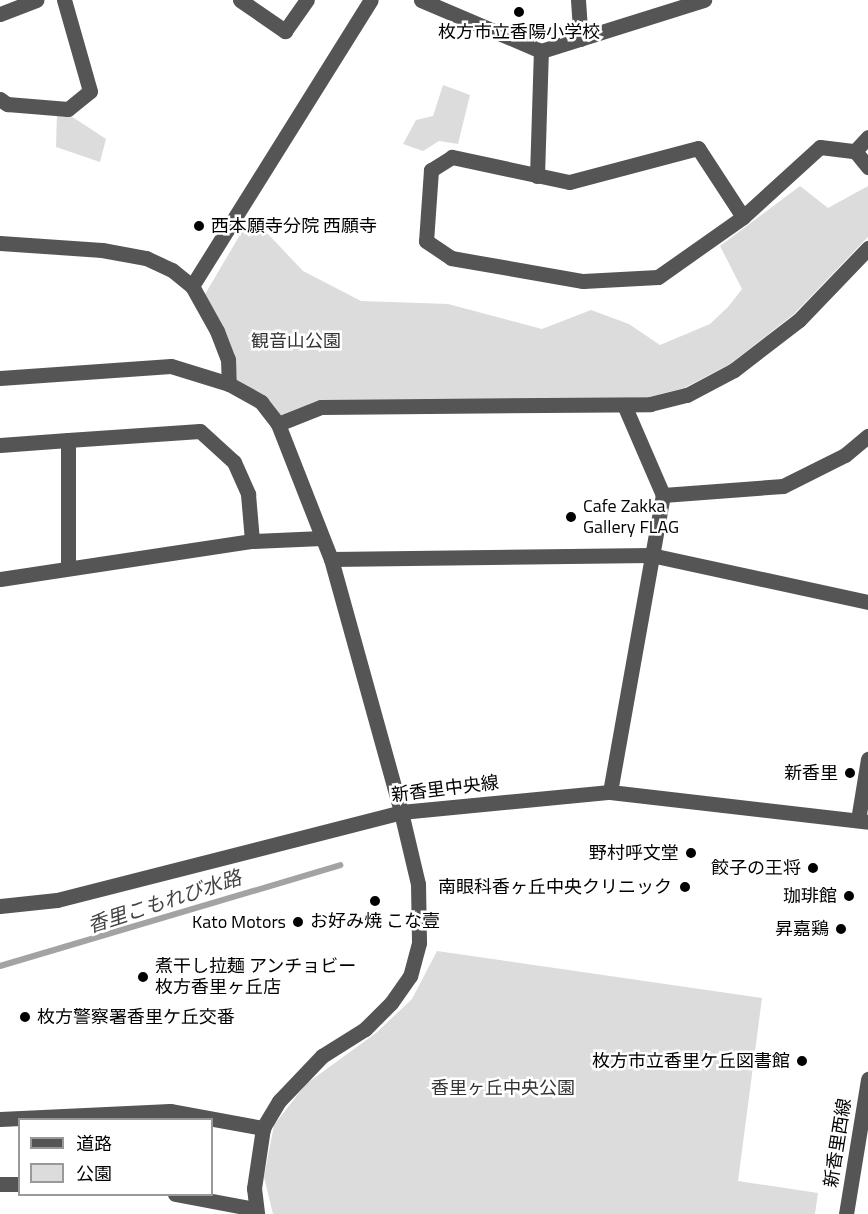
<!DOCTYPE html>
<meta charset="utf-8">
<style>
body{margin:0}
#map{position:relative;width:868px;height:1214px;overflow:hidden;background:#fff;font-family:"Titillium Web","Noto Sans JP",sans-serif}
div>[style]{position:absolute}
.green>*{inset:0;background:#dcdcdc}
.stream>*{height:6px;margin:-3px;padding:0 3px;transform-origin:3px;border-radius:3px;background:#a3a3a3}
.minor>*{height:15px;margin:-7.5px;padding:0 7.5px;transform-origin:7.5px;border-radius:7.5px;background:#555}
.dots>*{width:16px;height:16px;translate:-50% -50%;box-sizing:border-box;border:3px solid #fff;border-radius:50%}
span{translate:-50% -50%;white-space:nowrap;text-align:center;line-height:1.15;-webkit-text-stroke:5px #fff;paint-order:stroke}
.poi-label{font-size:18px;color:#000}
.left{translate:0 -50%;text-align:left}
.right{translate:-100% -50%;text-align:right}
.park-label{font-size:18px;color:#333}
.street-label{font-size:18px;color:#000}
.water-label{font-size:20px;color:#444;font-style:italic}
.legend{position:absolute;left:18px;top:1118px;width:195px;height:78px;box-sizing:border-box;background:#fff;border:2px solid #999;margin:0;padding:8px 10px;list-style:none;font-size:18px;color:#000}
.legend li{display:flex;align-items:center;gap:12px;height:30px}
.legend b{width:30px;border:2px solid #999}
</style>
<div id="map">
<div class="green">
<i style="clip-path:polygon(443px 85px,470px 95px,458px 144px,439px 141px,423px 151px,403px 144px,416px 120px,433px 116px)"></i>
<i style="clip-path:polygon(57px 113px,68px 114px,106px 139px,100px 162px,56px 147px)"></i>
<i style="clip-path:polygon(800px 186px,828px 208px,868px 186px,868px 237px,794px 314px,730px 364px,684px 388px,649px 397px,280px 415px,237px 380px,235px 358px,204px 296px,251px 216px,303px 271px,361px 301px,448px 304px,542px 329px,591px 310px,629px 324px,660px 345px,710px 324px,728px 307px,742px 289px,720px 246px)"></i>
<i style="clip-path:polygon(437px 951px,762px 998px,738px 1181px,818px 1193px,815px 1214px,273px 1214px,264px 1177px,274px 1125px,306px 1084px,376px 1033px,412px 999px)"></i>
</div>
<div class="stream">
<i style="left:0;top:966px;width:355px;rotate:-16.5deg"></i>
</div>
<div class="minor">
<i style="left:240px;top:0;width:55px;rotate:34.6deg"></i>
<i style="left:285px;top:31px;width:38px;rotate:-55deg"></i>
<i style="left:421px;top:0;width:130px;rotate:23deg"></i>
<i style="left:541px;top:51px;width:171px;rotate:-17.4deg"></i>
<i style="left:578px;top:0;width:39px;rotate:86deg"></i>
<i style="left:0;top:14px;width:39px;rotate:-21deg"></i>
<i style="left:0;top:99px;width:9px;rotate:36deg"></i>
<i style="left:7px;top:104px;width:61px;rotate:4.7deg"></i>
<i style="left:68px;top:109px;width:28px;rotate:-39deg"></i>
<i style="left:90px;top:91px;width:95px;rotate:-105.9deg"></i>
<i style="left:855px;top:151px;width:19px;rotate:-47deg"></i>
<i style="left:537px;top:176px;width:125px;rotate:-88.2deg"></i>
<i style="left:743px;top:217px;width:82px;rotate:-123.1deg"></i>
<i style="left:698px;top:148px;width:133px;rotate:165.2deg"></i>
<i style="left:569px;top:182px;width:120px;rotate:-167.9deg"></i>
<i style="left:452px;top:157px;width:25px;rotate:148deg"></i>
<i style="left:431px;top:170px;width:71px;rotate:94deg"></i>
<i style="left:426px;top:241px;width:30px;rotate:34deg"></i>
<i style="left:451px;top:258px;width:134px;rotate:9.9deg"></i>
<i style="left:583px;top:281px;width:75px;rotate:-3.1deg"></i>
<i style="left:658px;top:277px;width:104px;rotate:-35.2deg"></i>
<i style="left:743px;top:217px;width:104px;rotate:-42.3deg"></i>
<i style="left:820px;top:147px;width:35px;rotate:7deg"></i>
<i style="left:855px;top:151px;width:21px;rotate:51deg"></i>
<i style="left:0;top:243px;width:102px;rotate:3.9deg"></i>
<i style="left:102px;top:250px;width:45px;rotate:10.3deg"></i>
<i style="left:146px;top:258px;width:29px;rotate:25deg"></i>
<i style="left:172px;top:270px;width:26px;rotate:39deg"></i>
<i style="left:192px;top:286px;width:51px;rotate:60.9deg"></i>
<i style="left:217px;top:331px;width:30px;rotate:69deg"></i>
<i style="left:228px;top:359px;width:25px;rotate:88deg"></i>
<i style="left:192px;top:286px;width:337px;rotate:-58deg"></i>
<i style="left:0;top:378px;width:171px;rotate:-4deg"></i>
<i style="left:171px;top:366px;width:61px;rotate:17.2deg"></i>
<i style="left:229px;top:384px;width:37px;rotate:29deg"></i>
<i style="left:261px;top:402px;width:28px;rotate:52deg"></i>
<i style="left:278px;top:424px;width:145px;rotate:68.6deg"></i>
<i style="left:331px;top:559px;width:263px;rotate:74.5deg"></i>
<i style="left:401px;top:812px;width:74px;rotate:76.7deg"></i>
<i style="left:418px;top:884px;width:59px;rotate:89deg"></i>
<i style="left:419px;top:943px;width:34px;rotate:105deg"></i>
<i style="left:410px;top:976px;width:33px;rotate:125deg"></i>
<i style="left:391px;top:1003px;width:37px;rotate:135deg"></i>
<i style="left:365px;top:1029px;width:51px;rotate:147.9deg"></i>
<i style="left:322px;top:1056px;width:62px;rotate:133.7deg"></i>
<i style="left:279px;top:1101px;width:31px;rotate:121deg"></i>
<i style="left:263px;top:1128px;width:61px;rotate:98.5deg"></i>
<i style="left:254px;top:1188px;width:26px;rotate:83deg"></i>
<i style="left:278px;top:424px;width:46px;rotate:-21.6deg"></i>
<i style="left:321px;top:407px;width:329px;rotate:-0.5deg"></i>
<i style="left:650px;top:404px;width:38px;rotate:-14deg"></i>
<i style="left:687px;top:395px;width:53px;rotate:-28deg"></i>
<i style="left:734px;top:370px;width:82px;rotate:-37.6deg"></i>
<i style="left:799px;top:320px;width:100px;rotate:-46.2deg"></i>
<i style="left:68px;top:440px;width:132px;rotate:-3.9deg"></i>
<i style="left:200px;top:431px;width:46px;rotate:42.4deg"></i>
<i style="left:234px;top:462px;width:35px;rotate:66deg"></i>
<i style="left:248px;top:494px;width:47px;rotate:85.1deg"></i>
<i style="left:0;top:445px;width:68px;rotate:-4.2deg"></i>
<i style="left:68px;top:440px;width:125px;rotate:90deg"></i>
<i style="left:663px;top:495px;width:120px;rotate:-4.3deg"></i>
<i style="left:783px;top:486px;width:69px;rotate:-26.6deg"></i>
<i style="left:845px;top:455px;width:30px;rotate:-40deg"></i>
<i style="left:331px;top:559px;width:320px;rotate:-0.7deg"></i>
<i style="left:651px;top:555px;width:222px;rotate:12.2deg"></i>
<i style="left:0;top:579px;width:255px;rotate:-8.6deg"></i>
<i style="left:252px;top:541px;width:70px;rotate:-2.5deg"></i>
<i style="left:610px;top:792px;width:302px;rotate:-79.9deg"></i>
<i style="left:663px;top:495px;width:98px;rotate:-113.4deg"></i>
<i style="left:858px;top:820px;width:62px;rotate:-80.7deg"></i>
<i style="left:0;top:906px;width:57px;rotate:-6deg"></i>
<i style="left:57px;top:900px;width:355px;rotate:-14.3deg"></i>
<i style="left:401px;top:812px;width:210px;rotate:-5.5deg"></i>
<i style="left:610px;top:792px;width:260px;rotate:6.6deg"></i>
<i style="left:0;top:1119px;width:170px;rotate:-2.7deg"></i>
<i style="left:170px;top:1111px;width:95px;rotate:10.4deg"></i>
<i style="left:0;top:1184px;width:20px"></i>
<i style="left:175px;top:1194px;width:81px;rotate:10.6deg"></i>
<i style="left:846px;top:1214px;width:137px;rotate:-80.7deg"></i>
</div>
<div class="dots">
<i style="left:519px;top:12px;background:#000"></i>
<i style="left:199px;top:226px;background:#000"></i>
<i style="left:571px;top:517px;background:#000"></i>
<i style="left:850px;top:773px;background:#000"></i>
<i style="left:691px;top:853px;background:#000"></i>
<i style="left:813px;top:868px;background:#000"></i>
<i style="left:685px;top:887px;background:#000"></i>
<i style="left:849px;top:896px;background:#000"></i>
<i style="left:375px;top:901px;background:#000"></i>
<i style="left:298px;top:922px;background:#000"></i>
<i style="left:841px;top:929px;background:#000"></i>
<i style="left:143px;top:977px;background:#000"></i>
<i style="left:25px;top:1017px;background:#000"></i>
<i style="left:802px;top:1061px;background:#000"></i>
</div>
<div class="poi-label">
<span style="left:519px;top:32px">枚方市立香陽小学校</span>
<span class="left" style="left:211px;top:226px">西本願寺分院 西願寺</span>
<span class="left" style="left:583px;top:517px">Cafe Zakka<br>Gallery FLAG</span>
<span class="right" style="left:838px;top:773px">新香里</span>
<span class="right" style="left:679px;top:853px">野村呼文堂</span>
<span class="right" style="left:801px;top:868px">餃子の王将</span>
<span class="right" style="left:672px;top:887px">南眼科香ヶ丘中央クリニック</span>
<span class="right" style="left:837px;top:896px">珈琲館</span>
<span style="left:375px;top:921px">お好み焼 こな壹</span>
<span class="right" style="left:286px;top:922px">Kato Motors</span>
<span class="right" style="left:829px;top:929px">昇嘉鶏</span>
<span class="left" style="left:155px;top:977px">煮干し拉麺 アンチョビー<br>枚方香里ヶ丘店</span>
<span class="left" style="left:37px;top:1017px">枚方警察署香里ケ丘交番</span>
<span class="right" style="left:790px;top:1061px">枚方市立香里ケ丘図書館</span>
</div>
<div class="park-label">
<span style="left:296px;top:341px">観音山公園</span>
<span style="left:503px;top:1088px">香里ヶ丘中央公園</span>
</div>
<div class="street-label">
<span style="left:445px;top:789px;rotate:-7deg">新香里中央線</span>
<span style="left:838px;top:1143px;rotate:-81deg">新香里西線</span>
</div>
<div class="water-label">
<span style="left:164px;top:901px;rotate:-18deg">香里こもれび水路</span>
</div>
<ul class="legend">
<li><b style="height:8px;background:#555"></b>道路</li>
<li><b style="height:16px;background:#dcdcdc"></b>公園</li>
</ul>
</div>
